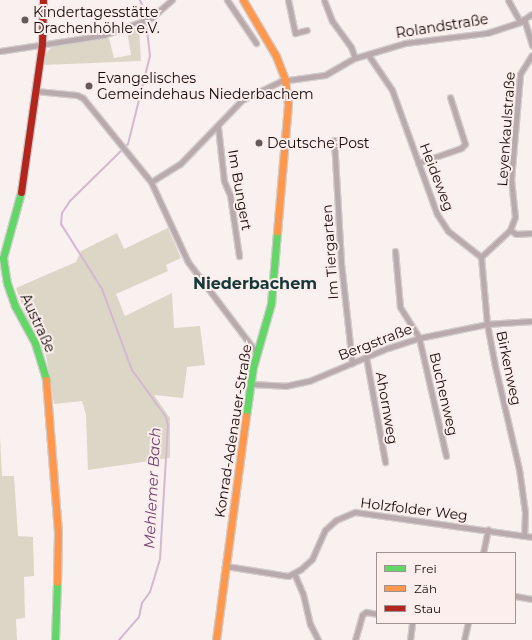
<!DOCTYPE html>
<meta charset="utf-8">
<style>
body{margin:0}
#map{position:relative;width:532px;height:640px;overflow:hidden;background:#f8f1f0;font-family:Montserrat,sans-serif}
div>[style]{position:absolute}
.green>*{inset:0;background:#dcd6c6}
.stream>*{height:2px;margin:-1px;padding:0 1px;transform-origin:1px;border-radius:1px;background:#d4b8d0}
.roads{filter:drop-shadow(1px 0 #d3cdcc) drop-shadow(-1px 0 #d3cdcc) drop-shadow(0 1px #d3cdcc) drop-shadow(0 -1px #d3cdcc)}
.street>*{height:5px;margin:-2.5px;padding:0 2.5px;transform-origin:2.5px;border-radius:2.5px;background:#b9aaae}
.fast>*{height:7px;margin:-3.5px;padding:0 3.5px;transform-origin:3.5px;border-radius:3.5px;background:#63d668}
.slow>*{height:7px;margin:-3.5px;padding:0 3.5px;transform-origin:3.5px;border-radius:3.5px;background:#ff974d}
.jam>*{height:7px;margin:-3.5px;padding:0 3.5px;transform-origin:3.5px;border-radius:3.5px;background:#b3261e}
.dots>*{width:11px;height:11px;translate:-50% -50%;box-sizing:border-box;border:2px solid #fbeeec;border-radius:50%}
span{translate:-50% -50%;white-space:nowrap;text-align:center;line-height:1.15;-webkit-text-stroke:4px #fbeeec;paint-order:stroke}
.poi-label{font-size:14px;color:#140a08}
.left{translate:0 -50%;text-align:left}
.street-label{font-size:14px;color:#140a08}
.water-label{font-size:15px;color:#6e3e6d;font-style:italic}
.quarter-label{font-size:16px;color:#163839;font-weight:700}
.legend{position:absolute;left:376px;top:552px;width:140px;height:72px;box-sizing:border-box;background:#fbeeec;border:1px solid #9f9391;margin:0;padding:5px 7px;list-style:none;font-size:12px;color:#140a08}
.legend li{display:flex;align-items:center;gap:8px;height:20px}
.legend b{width:20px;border:1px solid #9f9391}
</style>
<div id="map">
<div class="green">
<i style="clip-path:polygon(139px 26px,141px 61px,43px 65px,45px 54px,53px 46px,109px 38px,114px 58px,131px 55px,127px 31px)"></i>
<i style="clip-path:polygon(168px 228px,181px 258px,166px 265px,168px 271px,116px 294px,125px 316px,172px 293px,174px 328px,200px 326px,205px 365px,187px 367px,183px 398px,154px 395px,170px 418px,170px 458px,88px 470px,86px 415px,82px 401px,54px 404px,46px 355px,26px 316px,16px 288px,76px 262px,81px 251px,117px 233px,124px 249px)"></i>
<i style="clip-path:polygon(0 436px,2px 476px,14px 476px,18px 536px,33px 537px,34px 576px,24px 577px,25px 618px,16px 619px,17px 640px,0 640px)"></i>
</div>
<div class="stream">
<i style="left:119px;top:640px;width:30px;rotate:-49deg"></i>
<i style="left:139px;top:617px;width:14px;rotate:-78deg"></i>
<i style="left:142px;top:603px;width:14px;rotate:-54deg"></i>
<i style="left:150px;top:592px;width:34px;rotate:-73deg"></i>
<i style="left:160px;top:559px;width:133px;rotate:-86.6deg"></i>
<i style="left:168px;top:426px;width:9px;rotate:-103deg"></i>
<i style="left:166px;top:417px;width:58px;rotate:-125.9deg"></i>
<i style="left:132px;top:370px;width:86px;rotate:-110.3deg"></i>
<i style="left:102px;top:289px;width:77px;rotate:-122.2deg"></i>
<i style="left:61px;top:224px;width:11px;rotate:-85deg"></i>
<i style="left:62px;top:213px;width:14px;rotate:-56deg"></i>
<i style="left:70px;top:201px;width:81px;rotate:-44.5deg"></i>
<i style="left:128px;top:144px;width:91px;rotate:-76deg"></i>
<i style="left:150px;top:56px;width:44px;rotate:-96.5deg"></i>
<i style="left:145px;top:12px;width:13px;rotate:-113deg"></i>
</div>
<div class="roads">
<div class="street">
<i style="left:227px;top:0;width:52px;rotate:56deg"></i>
<i style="left:288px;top:0;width:34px;rotate:78deg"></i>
<i style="left:295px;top:33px;width:12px;rotate:-14deg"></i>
<i style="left:508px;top:0;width:25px;rotate:61deg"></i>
<i style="left:524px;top:19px;width:28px;rotate:73deg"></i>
<i style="left:0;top:51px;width:105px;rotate:-8.7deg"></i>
<i style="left:104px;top:35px;width:50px;rotate:-19.9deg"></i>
<i style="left:151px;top:18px;width:28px;rotate:-41deg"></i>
<i style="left:369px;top:56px;width:41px;rotate:55.9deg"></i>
<i style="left:392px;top:90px;width:132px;rotate:70.1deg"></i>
<i style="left:437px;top:214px;width:20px;rotate:57deg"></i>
<i style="left:448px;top:231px;width:42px;rotate:38.2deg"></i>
<i style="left:481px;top:257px;width:67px;rotate:84.9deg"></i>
<i style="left:487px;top:324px;width:43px;rotate:79.2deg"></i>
<i style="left:495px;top:366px;width:106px;rotate:76.9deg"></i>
<i style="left:519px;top:469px;width:43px;rotate:82.1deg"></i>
<i style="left:525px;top:512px;width:24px;rotate:92deg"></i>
<i style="left:355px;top:58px;width:52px;rotate:-16.7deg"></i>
<i style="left:405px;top:43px;width:83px;rotate:-7deg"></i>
<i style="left:487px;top:33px;width:35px;rotate:-18deg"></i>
<i style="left:520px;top:22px;width:14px;rotate:-34deg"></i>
<i style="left:36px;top:91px;width:41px;rotate:5.6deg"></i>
<i style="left:77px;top:95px;width:7px;rotate:27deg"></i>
<i style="left:83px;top:98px;width:108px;rotate:51deg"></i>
<i style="left:151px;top:182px;width:88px;rotate:65.2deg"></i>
<i style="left:188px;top:262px;width:113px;rotate:52.9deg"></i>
<i style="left:218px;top:127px;width:54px;rotate:83.7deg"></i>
<i style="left:224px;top:181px;width:15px;rotate:67deg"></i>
<i style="left:230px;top:195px;width:62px;rotate:81.6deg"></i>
<i style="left:334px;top:140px;width:123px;rotate:86.7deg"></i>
<i style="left:341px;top:263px;width:101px;rotate:83.7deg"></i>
<i style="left:418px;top:163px;width:46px;rotate:-19.2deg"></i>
<i style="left:461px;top:148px;width:6px;rotate:-45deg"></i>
<i style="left:465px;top:144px;width:49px;rotate:-107.7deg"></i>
<i style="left:151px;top:182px;width:34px;rotate:-32deg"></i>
<i style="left:180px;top:164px;width:89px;rotate:-45.9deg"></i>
<i style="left:242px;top:100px;width:43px;rotate:-26deg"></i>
<i style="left:281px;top:81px;width:44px;rotate:-7.8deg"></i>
<i style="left:325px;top:75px;width:34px;rotate:-30deg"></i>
<i style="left:355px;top:58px;width:12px;rotate:-110deg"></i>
<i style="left:351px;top:47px;width:32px;rotate:-126deg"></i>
<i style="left:332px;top:21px;width:22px;rotate:-111deg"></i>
<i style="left:510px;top:230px;width:7px;rotate:34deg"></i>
<i style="left:516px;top:234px;width:16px;rotate:-4deg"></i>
<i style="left:395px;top:251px;width:56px;rotate:84.9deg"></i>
<i style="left:400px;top:307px;width:36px;rotate:58deg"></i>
<i style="left:419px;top:338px;width:121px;rotate:77.1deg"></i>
<i style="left:481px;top:257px;width:40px;rotate:-43deg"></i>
<i style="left:510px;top:230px;width:14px;rotate:-69deg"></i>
<i style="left:515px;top:217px;width:37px;rotate:-96deg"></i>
<i style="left:511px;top:180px;width:106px;rotate:-85.1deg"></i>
<i style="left:520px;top:74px;width:22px;rotate:-58deg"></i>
<i style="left:366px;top:357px;width:107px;rotate:79.7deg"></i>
<i style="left:251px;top:384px;width:34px;rotate:3deg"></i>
<i style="left:285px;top:386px;width:25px;rotate:-12deg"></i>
<i style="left:309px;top:381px;width:86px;rotate:-22.7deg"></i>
<i style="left:388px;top:348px;width:33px;rotate:-18deg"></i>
<i style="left:419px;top:338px;width:69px;rotate:-11.6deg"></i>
<i style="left:487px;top:324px;width:45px;rotate:-3.8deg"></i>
<i style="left:483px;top:553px;width:24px;rotate:-78deg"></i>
<i style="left:226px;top:566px;width:63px;rotate:9.2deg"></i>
<i style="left:288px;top:576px;width:15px;rotate:-28deg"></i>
<i style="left:301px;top:569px;width:15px;rotate:-42deg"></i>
<i style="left:312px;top:559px;width:32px;rotate:-66deg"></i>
<i style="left:325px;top:530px;width:15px;rotate:-42deg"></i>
<i style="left:336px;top:520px;width:21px;rotate:-23deg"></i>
<i style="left:355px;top:512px;width:179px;rotate:8deg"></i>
<i style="left:294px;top:573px;width:23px;rotate:67deg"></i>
<i style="left:303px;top:594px;width:31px;rotate:77deg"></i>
<i style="left:310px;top:624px;width:18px;rotate:63deg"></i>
<i style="left:515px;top:596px;width:17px;rotate:10deg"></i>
<i style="left:355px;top:640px;width:26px;rotate:-74deg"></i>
<i style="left:362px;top:615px;width:5px;rotate:-37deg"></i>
<i style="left:366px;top:612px;width:11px;rotate:10deg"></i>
<i style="left:410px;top:640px;width:17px;rotate:-83deg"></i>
<i style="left:464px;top:640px;width:17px;rotate:-77deg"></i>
</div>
<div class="fast">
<i style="left:21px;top:192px;width:68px;rotate:105.3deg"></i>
<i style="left:3px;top:258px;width:25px;rotate:81deg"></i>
<i style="left:7px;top:283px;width:24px;rotate:71deg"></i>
<i style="left:15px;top:306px;width:42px;rotate:61.6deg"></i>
<i style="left:35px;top:343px;width:39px;rotate:73deg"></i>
<i style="left:246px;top:416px;width:49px;rotate:-81.9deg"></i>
<i style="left:253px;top:367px;width:66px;rotate:-74.1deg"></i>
<i style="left:271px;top:304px;width:72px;rotate:-85.2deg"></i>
<i style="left:55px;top:640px;width:58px;rotate:-88deg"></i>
</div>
<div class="slow">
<i style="left:243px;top:0;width:65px;rotate:59.5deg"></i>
<i style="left:276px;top:56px;width:26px;rotate:69deg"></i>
<i style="left:285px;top:80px;width:24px;rotate:83deg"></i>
<i style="left:288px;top:104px;width:128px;rotate:94.9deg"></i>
<i style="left:46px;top:380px;width:153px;rotate:85.5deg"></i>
<i style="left:58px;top:533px;width:49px;rotate:91.2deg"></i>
<i style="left:216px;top:640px;width:226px;rotate:-82.4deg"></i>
</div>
<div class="jam">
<i style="left:21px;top:192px;width:149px;rotate:-81.9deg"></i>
<i style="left:42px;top:44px;width:44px;rotate:-88.7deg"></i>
</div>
</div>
<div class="dots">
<i style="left:25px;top:20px;background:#645b59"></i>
<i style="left:89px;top:86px;background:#645b59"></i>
<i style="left:259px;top:143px;background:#645b59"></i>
</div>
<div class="poi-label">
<span class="left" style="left:33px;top:20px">Kindertagesstätte<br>Drachenhöhle e.V.</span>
<span class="left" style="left:97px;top:86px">Evangelisches<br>Gemeindehaus Niederbachem</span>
<span class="left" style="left:267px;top:143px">Deutsche Post</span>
</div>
<div class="street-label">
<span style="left:442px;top:26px;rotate:-9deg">Rolandstraße</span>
<span style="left:506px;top:129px;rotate:-86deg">Leyenkaulstraße</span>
<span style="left:437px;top:177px;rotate:69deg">Heideweg</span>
<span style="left:240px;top:190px;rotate:80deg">Im Bungert</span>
<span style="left:330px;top:252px;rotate:-94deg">Im Tiergarten</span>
<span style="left:38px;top:323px;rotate:65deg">Austraße</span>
<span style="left:375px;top:342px;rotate:-21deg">Bergstraße</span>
<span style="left:509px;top:368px;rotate:78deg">Birkenweg</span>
<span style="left:444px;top:394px;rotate:77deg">Buchenweg</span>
<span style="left:387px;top:408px;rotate:80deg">Ahornweg</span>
<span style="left:233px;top:431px;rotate:-81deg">Konrad-Adenauer-Straße</span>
<span style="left:414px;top:509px;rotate:7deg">Holzfolder Weg</span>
</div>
<div class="water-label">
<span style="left:152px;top:488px;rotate:-87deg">Mehlemer Bach</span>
</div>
<div class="quarter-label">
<span style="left:255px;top:284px">Niederbachem</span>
</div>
<ul class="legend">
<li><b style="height:5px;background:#63d668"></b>Frei</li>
<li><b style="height:5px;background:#ff974d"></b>Zäh</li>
<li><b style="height:5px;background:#b3261e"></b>Stau</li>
</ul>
</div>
